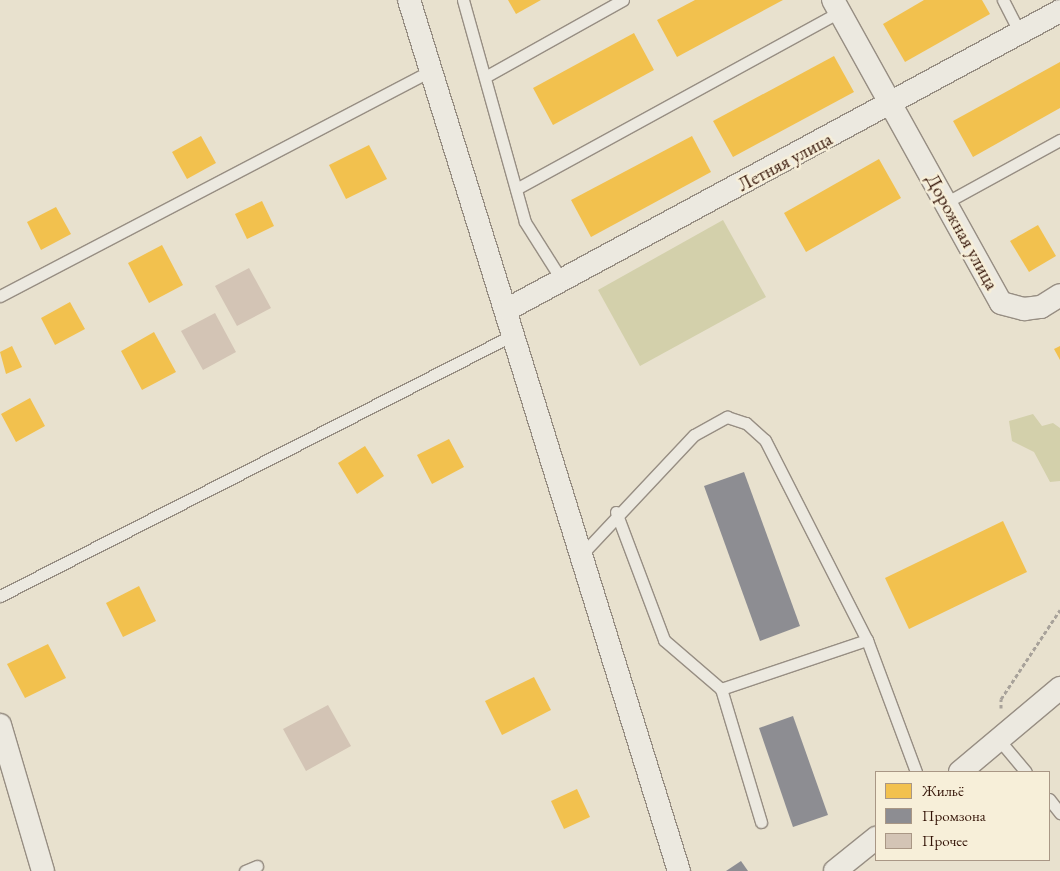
<!DOCTYPE html>
<meta charset="utf-8">
<style>
body{margin:0}
#map{position:relative;width:1060px;height:871px;overflow:hidden;background:#e8e1ce;font-family:"EB Garamond",serif}
div>[style]{position:absolute}
.green>*{inset:0;background:#d3d0ab}
.homes>*{inset:0;background:#f2c14e}
.industry>*{inset:0;background:#8d8d92}
.building>*{inset:0;background:#d3c4b5}
.path>*{height:3px;margin-top:-1.5px;transform-origin:0;background:repeating-linear-gradient(90deg,#a8a29a 0 4px,transparent 0 6.5px)}
.roads{filter:drop-shadow(1px 0 #978e83) drop-shadow(-1px 0 #978e83) drop-shadow(0 1px #978e83) drop-shadow(0 -1px #978e83)}
.lane>*{height:11px;margin:-5.5px;padding:0 5.5px;transform-origin:5.5px;border-radius:5.5px;background:#ece9e0}
.street>*{height:22px;margin:-11px;padding:0 11px;transform-origin:11px;border-radius:11px;background:#ece9e0}
span{translate:-50% -50%;white-space:nowrap;text-align:center;line-height:1.15;-webkit-text-stroke:5px #f7efd9;paint-order:stroke}
.street-label{font-size:19px;color:#341407}
.legend{position:absolute;left:875px;top:771px;width:175px;height:90px;box-sizing:border-box;background:#f7efd9;border:1px solid #a99785;margin:0;padding:6px 9px;list-style:none;font-size:15px;color:#341407}
.legend li{display:flex;align-items:center;gap:10px;height:25px}
.legend b{width:25px;border:1px solid #a99785}
</style>
<div id="map">
<div class="green">
<i style="clip-path:polygon(723px 220px,766px 297px,640px 366px,598px 290px)"></i>
<i style="clip-path:polygon(1033px 414px,1042px 426px,1053px 423px,1060px 428px,1060px 481px,1050px 482px,1034px 452px,1012px 441px,1009px 421px)"></i>
</div>
<div class="homes">
<i style="clip-path:polygon(508px 0,541px 0,516px 14px)"></i>
<i style="clip-path:polygon(695px 0,783px 0,677px 57px,657px 20px)"></i>
<i style="clip-path:polygon(924px 0,982px 0,990px 14px,905px 62px,883px 24px)"></i>
<i style="clip-path:polygon(634px 33px,654px 70px,553px 125px,533px 88px)"></i>
<i style="clip-path:polygon(834px 56px,854px 92px,733px 157px,713px 121px)"></i>
<i style="clip-path:polygon(1060px 62px,1060px 108px,973px 157px,953px 121px)"></i>
<i style="clip-path:polygon(201px 136px,216px 163px,187px 179px,172px 152px)"></i>
<i style="clip-path:polygon(692px 136px,711px 172px,591px 237px,571px 200px)"></i>
<i style="clip-path:polygon(369px 145px,387px 179px,346px 199px,329px 165px)"></i>
<i style="clip-path:polygon(879px 159px,901px 198px,806px 252px,784px 213px)"></i>
<i style="clip-path:polygon(262px 201px,274px 226px,247px 239px,235px 214px)"></i>
<i style="clip-path:polygon(56px 207px,71px 234px,41px 250px,27px 222px)"></i>
<i style="clip-path:polygon(1038px 225px,1056px 256px,1029px 272px,1010px 241px)"></i>
<i style="clip-path:polygon(162px 245px,183px 285px,149px 303px,128px 263px)"></i>
<i style="clip-path:polygon(70px 302px,85px 329px,55px 345px,41px 318px)"></i>
<i style="clip-path:polygon(154px 332px,176px 372px,142px 390px,121px 351px)"></i>
<i style="clip-path:polygon(12px 346px,22px 367px,6px 374px,0 352px)"></i>
<i style="clip-path:polygon(1060px 346px,1060px 360px,1054px 349px)"></i>
<i style="clip-path:polygon(30px 398px,45px 426px,16px 442px,1px 414px)"></i>
<i style="clip-path:polygon(449px 439px,464px 467px,432px 484px,417px 455px)"></i>
<i style="clip-path:polygon(365px 446px,384px 476px,357px 494px,338px 463px)"></i>
<i style="clip-path:polygon(1003px 521px,1027px 572px,909px 629px,885px 578px)"></i>
<i style="clip-path:polygon(139px 586px,156px 621px,123px 637px,106px 603px)"></i>
<i style="clip-path:polygon(48px 644px,66px 678px,25px 698px,7px 664px)"></i>
<i style="clip-path:polygon(534px 677px,551px 710px,502px 735px,485px 701px)"></i>
<i style="clip-path:polygon(577px 789px,590px 817px,564px 829px,551px 801px)"></i>
</div>
<div class="industry">
<i style="clip-path:polygon(744px 472px,800px 626px,760px 641px,704px 486px)"></i>
<i style="clip-path:polygon(793px 716px,828px 815px,793px 827px,759px 728px)"></i>
<i style="clip-path:polygon(741px 861px,748px 871px,726px 871px)"></i>
</div>
<div class="building">
<i style="clip-path:polygon(249px 268px,271px 308px,237px 326px,215px 286px)"></i>
<i style="clip-path:polygon(215px 313px,236px 352px,203px 370px,181px 331px)"></i>
<i style="clip-path:polygon(328px 705px,351px 746px,306px 771px,283px 729px)"></i>
</div>
<div class="path">
<i style="left:1001px;top:708px;width:9px;rotate:-90deg"></i>
<i style="left:1001px;top:699px;width:107px;rotate:-56.5deg"></i>
</div>
<div class="roads">
<div class="lane">
<i style="left:463px;top:0;width:230px;rotate:74.4deg"></i>
<i style="left:525px;top:222px;width:71px;rotate:57.7deg"></i>
<i style="left:1003px;top:0;width:37px;rotate:63deg"></i>
<i style="left:485px;top:77px;width:158px;rotate:-29.2deg"></i>
<i style="left:516px;top:189px;width:368px;rotate:-28.7deg"></i>
<i style="left:947px;top:202px;width:129px;rotate:-28.8deg"></i>
<i style="left:0;top:296px;width:484px;rotate:-27.6deg"></i>
<i style="left:616px;top:512px;width:137px;rotate:69.4deg"></i>
<i style="left:664px;top:640px;width:75px;rotate:40.7deg"></i>
<i style="left:583px;top:553px;width:162px;rotate:-46.8deg"></i>
<i style="left:694px;top:435px;width:38px;rotate:-29deg"></i>
<i style="left:727px;top:417px;width:20px;rotate:18deg"></i>
<i style="left:746px;top:423px;width:25px;rotate:42deg"></i>
<i style="left:765px;top:440px;width:225px;rotate:63deg"></i>
<i style="left:0;top:596px;width:576px;rotate:-26.97deg"></i>
<i style="left:1000px;top:741px;width:40px;rotate:50deg"></i>
<i style="left:1049px;top:799px;width:18px;rotate:52deg"></i>
<i style="left:761px;top:822px;width:139px;rotate:-106.7deg"></i>
<i style="left:721px;top:689px;width:154px;rotate:-18.6deg"></i>
<i style="left:867px;top:640px;width:141px;rotate:69.6deg"></i>
<i style="left:245px;top:871px;width:13px;rotate:-23deg"></i>
</div>
<div class="street">
<i style="left:409px;top:0;width:912px;rotate:72.78deg"></i>
<i style="left:833px;top:0;width:346px;rotate:61deg"></i>
<i style="left:1001px;top:303px;width:24px;rotate:15deg"></i>
<i style="left:1024px;top:309px;width:17px;rotate:-7deg"></i>
<i style="left:1041px;top:307px;width:22px;rotate:-32deg"></i>
<i style="left:508px;top:309px;width:627px;rotate:-28.36deg"></i>
<i style="left:0;top:725px;width:152px;rotate:73.6deg"></i>
<i style="left:960px;top:772px;width:131px;rotate:-40deg"></i>
<i style="left:835px;top:871px;width:53px;rotate:-38.8deg"></i>
</div>
</div>
<div class="street-label">
<span style="left:785px;top:162px;rotate:-28deg">Летняя улица</span>
<span style="left:962px;top:232px;rotate:61deg">Дорожная улица</span>
</div>
<ul class="legend">
<li><b style="height:14px;background:#f2c14e"></b>Жильё</li>
<li><b style="height:14px;background:#8d8d92"></b>Промзона</li>
<li><b style="height:14px;background:#d3c4b5"></b>Прочее</li>
</ul>
</div>
